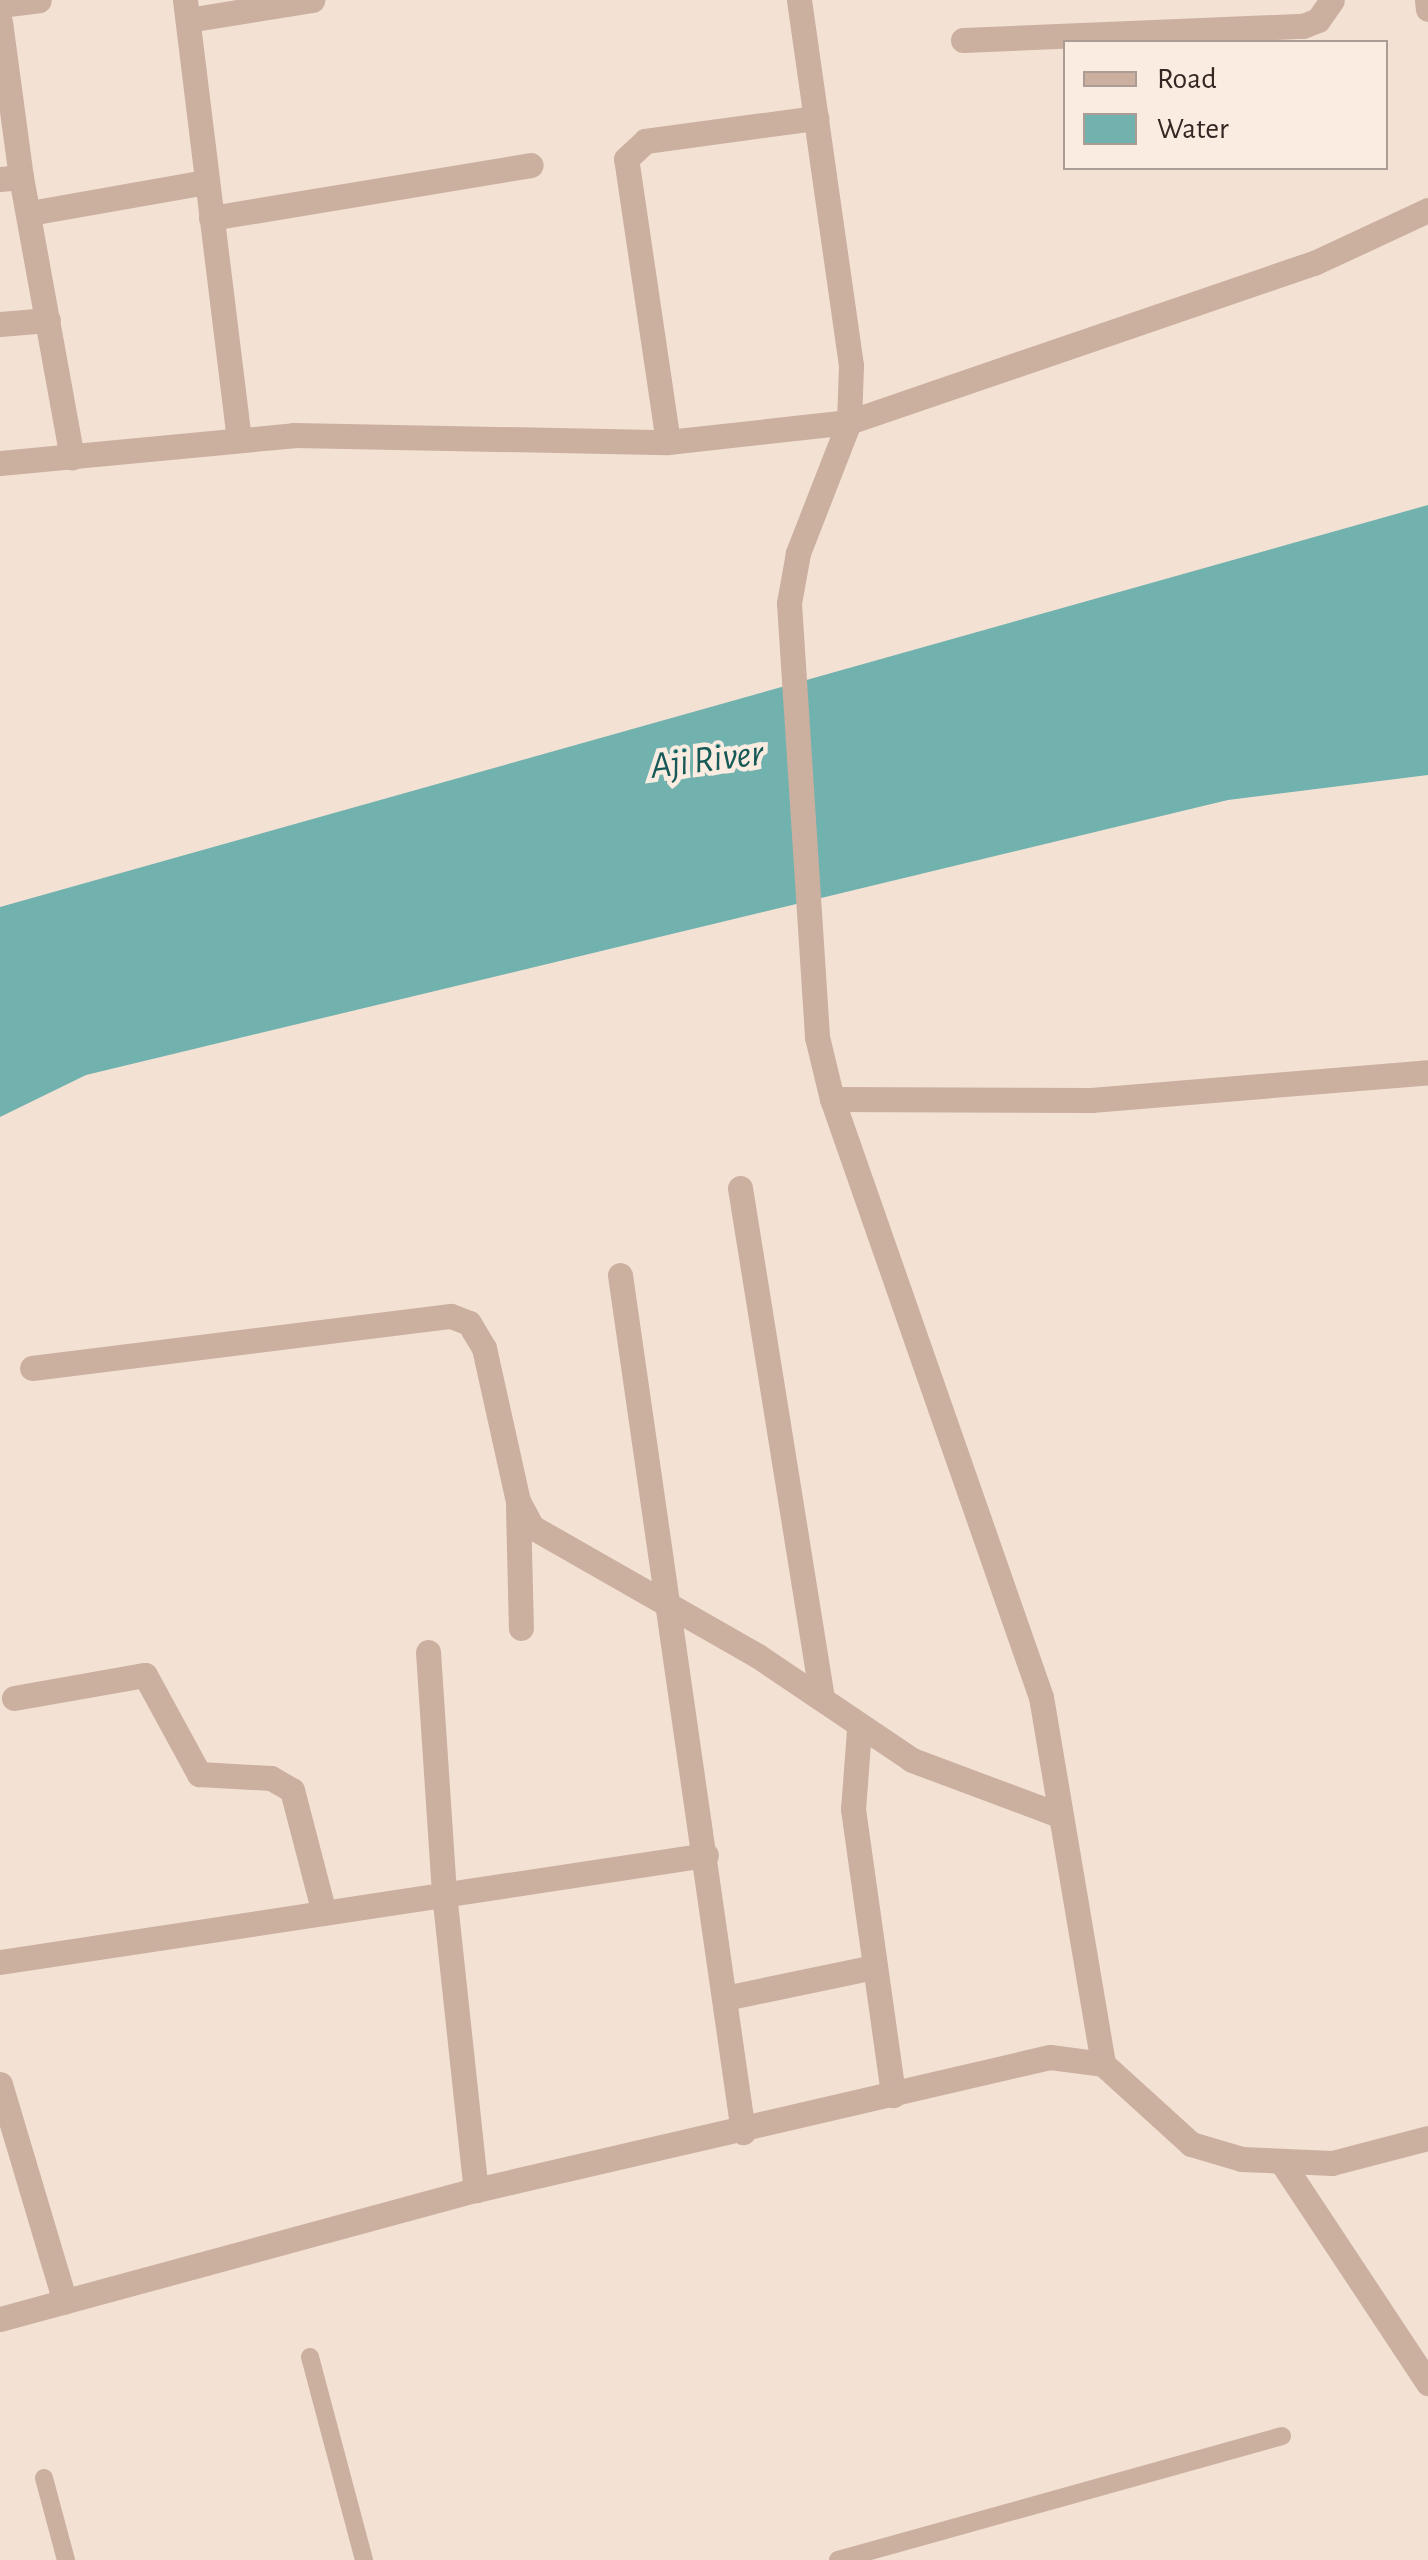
<!DOCTYPE html>
<style>
body{margin:0}
#map{position:relative;width:1428px;height:2560px;overflow:hidden;background:#f3e1d4;font-family:"Alegreya Sans",sans-serif}
div>[style]{position:absolute}
.water>*{inset:0;background:#71b2af}
.lane>*{height:18px;margin:-9px;padding:0 9px;transform-origin:9px;border-radius:9px;background:#cbaf9f}
.street>*{height:25px;margin:-12.5px;padding:0 12.5px;transform-origin:12.5px;border-radius:12.5px;background:#cbaf9f}
span{translate:-50% -50%;white-space:nowrap;text-align:center;line-height:1.15;-webkit-text-stroke:9px #faece0;paint-order:stroke}
.water-label{font-size:38px;color:#165957;font-style:italic}
.legend{position:absolute;left:1063px;top:40px;width:325px;height:130px;box-sizing:border-box;background:#faece0;border:2px solid #ab9d95;margin:0;padding:12px 18px;list-style:none;font-size:30px;color:#342724}
.legend li{display:flex;align-items:center;gap:20px;height:50px}
.legend b{width:50px;border:2px solid #ab9d95}
</style>
<div id="map">
<div class="water">
<i style="clip-path:polygon(1428px 505px,1428px 775px,1228px 800px,86px 1075px,0 1117px,0 907px)"></i>
</div>
<div class="lane">
<i style="left:310px;top:2357px;width:210px;rotate:75.1deg"></i>
<i style="left:44px;top:2478px;width:85px;rotate:75deg"></i>
<i style="left:838px;top:2560px;width:461px;rotate:-15.6deg"></i>
</div>
<div class="street">
<i style="left:185px;top:0;width:441px;rotate:83deg"></i>
<i style="left:799px;top:0;width:369px;rotate:81.9deg"></i>
<i style="left:851px;top:365px;width:57px;rotate:92deg"></i>
<i style="left:849px;top:422px;width:141px;rotate:111.3deg"></i>
<i style="left:798px;top:553px;width:51px;rotate:100.2deg"></i>
<i style="left:789px;top:603px;width:435px;rotate:86.3deg"></i>
<i style="left:817px;top:1037px;width:64px;rotate:76.4deg"></i>
<i style="left:832px;top:1099px;width:633px;rotate:70.74deg"></i>
<i style="left:1041px;top:1697px;width:372px;rotate:80.4deg"></i>
<i style="left:1427px;top:0;width:9px;rotate:84deg"></i>
<i style="left:0;top:5px;width:39px;rotate:-7deg"></i>
<i style="left:188px;top:20px;width:126px;rotate:-9.2deg"></i>
<i style="left:0;top:22px;width:156px;rotate:82.3deg"></i>
<i style="left:963px;top:40px;width:340px;rotate:-2.4deg"></i>
<i style="left:1303px;top:26px;width:16px;rotate:-22deg"></i>
<i style="left:1318px;top:20px;width:24px;rotate:-55deg"></i>
<i style="left:0;top:179px;width:21px;rotate:-5deg"></i>
<i style="left:21px;top:177px;width:285px;rotate:79.7deg"></i>
<i style="left:30px;top:213px;width:179px;rotate:-10deg"></i>
<i style="left:211px;top:218px;width:324px;rotate:-9.4deg"></i>
<i style="left:0;top:324px;width:48px;rotate:-4.8deg"></i>
<i style="left:668px;top:442px;width:286px;rotate:-98.4deg"></i>
<i style="left:626px;top:159px;width:26px;rotate:-43deg"></i>
<i style="left:645px;top:141px;width:173px;rotate:-7.7deg"></i>
<i style="left:0;top:463px;width:295px;rotate:-5.4deg"></i>
<i style="left:294px;top:435px;width:374px;rotate:1.1deg"></i>
<i style="left:668px;top:442px;width:182px;rotate:-6.3deg"></i>
<i style="left:849px;top:422px;width:491px;rotate:-18.9deg"></i>
<i style="left:1314px;top:263px;width:126px;rotate:-24.9deg"></i>
<i style="left:832px;top:1099px;width:259px;rotate:0.2deg"></i>
<i style="left:1091px;top:1100px;width:338px;rotate:-4.7deg"></i>
<i style="left:740px;top:1188px;width:517px;rotate:80.87deg"></i>
<i style="left:620px;top:1275px;width:866px;rotate:81.83deg"></i>
<i style="left:32px;top:1368px;width:422px;rotate:-7.1deg"></i>
<i style="left:451px;top:1316px;width:19px;rotate:21deg"></i>
<i style="left:469px;top:1323px;width:29px;rotate:59deg"></i>
<i style="left:484px;top:1348px;width:157px;rotate:77.5deg"></i>
<i style="left:518px;top:1501px;width:30px;rotate:62deg"></i>
<i style="left:532px;top:1527px;width:260px;rotate:29.7deg"></i>
<i style="left:758px;top:1656px;width:186px;rotate:34deg"></i>
<i style="left:912px;top:1760px;width:157px;rotate:20.5deg"></i>
<i style="left:518px;top:1508px;width:120px;rotate:88.6deg"></i>
<i style="left:428px;top:1652px;width:242px;rotate:86.2deg"></i>
<i style="left:444px;top:1893px;width:299px;rotate:83.9deg"></i>
<i style="left:14px;top:1698px;width:133px;rotate:-10deg"></i>
<i style="left:145px;top:1675px;width:113px;rotate:61.4deg"></i>
<i style="left:199px;top:1774px;width:72px;rotate:3.2deg"></i>
<i style="left:271px;top:1778px;width:24px;rotate:30deg"></i>
<i style="left:292px;top:1790px;width:127px;rotate:75.4deg"></i>
<i style="left:859px;top:1730px;width:79px;rotate:94.3deg"></i>
<i style="left:853px;top:1809px;width:289px;rotate:82deg"></i>
<i style="left:0;top:1962px;width:714px;rotate:-8.62deg"></i>
<i style="left:725px;top:1998px;width:152px;rotate:-11.8deg"></i>
<i style="left:0;top:2084px;width:227px;rotate:73.4deg"></i>
<i style="left:1283px;top:2164px;width:263px;rotate:56.5deg"></i>
<i style="left:0;top:2319px;width:493px;rotate:-15.2deg"></i>
<i style="left:476px;top:2190px;width:589px;rotate:-13.05deg"></i>
<i style="left:1050px;top:2057px;width:53px;rotate:7.5deg"></i>
<i style="left:1103px;top:2064px;width:119px;rotate:42.3deg"></i>
<i style="left:1191px;top:2144px;width:53px;rotate:16.4deg"></i>
<i style="left:1242px;top:2159px;width:90px;rotate:2.5deg"></i>
<i style="left:1332px;top:2163px;width:99px;rotate:-14.6deg"></i>
</div>
<div class="water-label">
<span style="left:707px;top:761px;rotate:-7deg">Aji River</span>
</div>
<ul class="legend">
<li><b style="height:12px;background:#cbaf9f"></b>Road</li>
<li><b style="height:28px;background:#71b2af"></b>Water</li>
</ul>
</div>
